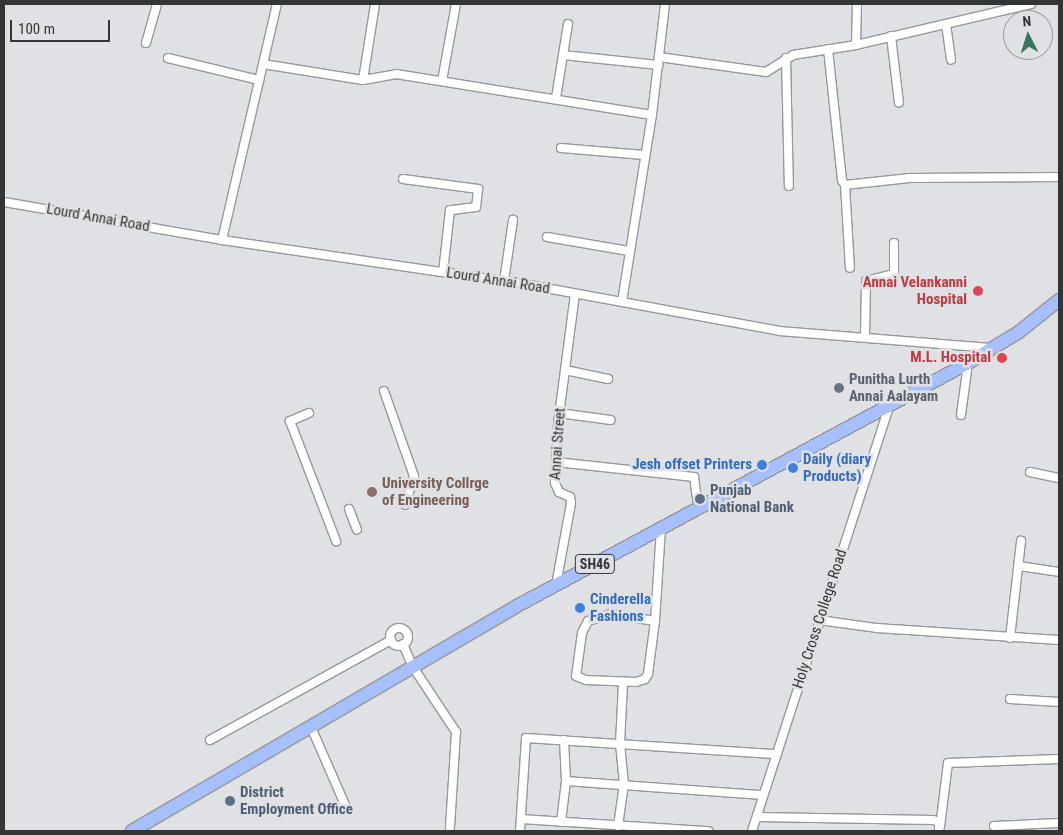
<!DOCTYPE html>
<style>
body{margin:0}
#map{position:relative;width:1063px;height:835px;overflow:hidden;background:#e0e1e4;font-family:"Roboto Condensed",sans-serif}
div>[style]{position:absolute}
.roads{filter:drop-shadow(1px 0 #96979a) drop-shadow(-1px 0 #96979a) drop-shadow(0 1px #96979a) drop-shadow(0 -1px #96979a)}
.street>*{height:8px;margin:-4px;padding:0 4px;transform-origin:4px;border-radius:4px;background:#fff}
.street>.ring{margin:-4px;padding:0;box-sizing:content-box;background:none;border:8px solid #fff;border-radius:50%}
.primary>*{height:12px;margin:-6px;padding:0 6px;transform-origin:6px;border-radius:6px;background:#a7bffa}
.dots>*{width:14px;height:14px;translate:-50% -50%;box-sizing:border-box;border:2px solid #e0e1e4;border-radius:50%}
span{translate:-50% -50%;white-space:nowrap;text-align:center;line-height:1.15;-webkit-text-stroke:5px #e0e1e4;paint-order:stroke}
.shield-label span{padding:1px 4px;background:#e0e1e4;border:1px solid;border-radius:4px;-webkit-text-stroke-width:0}
.shield-label{font-size:14px;color:#343536;font-weight:700}
.street-label{font-size:15px;color:#343536}
.health-label{font-size:15px;color:#be3a42;font-weight:700}
.right{translate:-100% -50%;text-align:right}
.worship-label{font-size:15px;color:#5b616d;font-weight:700}
.left{translate:0 -50%;text-align:left}
.shop-label{font-size:15px;color:#366cbe;font-weight:700}
.education-label{font-size:15px;color:#785e54;font-weight:700}
.service-label{font-size:15px;color:#4e5e75;font-weight:700}
.frame{position:absolute;inset:0;border:5px solid #343536;pointer-events:none}
.north{position:absolute;left:1003px;top:10px;width:50px;height:50px;box-sizing:border-box;background:#e0e1e4;border:1px solid #9b9c9e;border-radius:50%;rotate:355deg;font-size:14px;font-weight:700;line-height:20px;text-align:center;color:#343536}
.north::after{content:'';display:block;margin:auto;width:18px;height:22px;background:#39745d;clip-path:polygon(50% 0,100% 100%,50% 72%,0 100%)}
.scale{position:absolute;left:10px;top:20px;width:100px;height:22px;box-sizing:border-box;border:2px solid #343536;border-top:0;padding-left:6px;font-size:15px;line-height:18px;white-space:nowrap;color:#343536;-webkit-text-stroke:4px #e0e1e4;paint-order:stroke}
</style>
<div id="map">
<div class="roads">
<div class="street">
<i style="left:946px;top:24px;width:36px;rotate:82deg"></i>
<i style="left:891px;top:36px;width:67px;rotate:83.2deg"></i>
<i style="left:146px;top:43px;width:41px;rotate:-74.2deg"></i>
<i style="left:856px;top:45px;width:41px;rotate:-88.6deg"></i>
<i style="left:828px;top:49px;width:132px;rotate:83.9deg"></i>
<i style="left:842px;top:180px;width:6px;rotate:59deg"></i>
<i style="left:845px;top:185px;width:65px;rotate:-6.1deg"></i>
<i style="left:910px;top:178px;width:149px;rotate:-0.4deg"></i>
<i style="left:563px;top:55px;width:96px;rotate:6deg"></i>
<i style="left:659px;top:57px;width:108px;rotate:8deg"></i>
<i style="left:766px;top:72px;width:32px;rotate:-32deg"></i>
<i style="left:793px;top:55px;width:64px;rotate:-9deg"></i>
<i style="left:856px;top:45px;width:180px;rotate:-13.2deg"></i>
<i style="left:168px;top:58px;width:94px;rotate:13.6deg"></i>
<i style="left:786px;top:58px;width:128px;rotate:88.7deg"></i>
<i style="left:263px;top:64px;width:101px;rotate:9.1deg"></i>
<i style="left:363px;top:80px;width:34px;rotate:-10deg"></i>
<i style="left:396px;top:74px;width:259px;rotate:9.1deg"></i>
<i style="left:363px;top:80px;width:77px;rotate:-81deg"></i>
<i style="left:442px;top:81px;width:78px;rotate:-79.7deg"></i>
<i style="left:556px;top:98px;width:75px;rotate:-80.8deg"></i>
<i style="left:561px;top:148px;width:83px;rotate:4.8deg"></i>
<i style="left:403px;top:179px;width:76px;rotate:7.6deg"></i>
<i style="left:478px;top:189px;width:18px;rotate:96deg"></i>
<i style="left:476px;top:207px;width:26px;rotate:173deg"></i>
<i style="left:450px;top:210px;width:62px;rotate:96.4deg"></i>
<i style="left:845px;top:185px;width:83px;rotate:86.6deg"></i>
<i style="left:4px;top:202px;width:221px;rotate:9.9deg"></i>
<i style="left:222px;top:240px;width:305px;rotate:8.3deg"></i>
<i style="left:524px;top:284px;width:260px;rotate:10.4deg"></i>
<i style="left:780px;top:331px;width:214px;rotate:4.6deg"></i>
<i style="left:547px;top:237px;width:83px;rotate:9.7deg"></i>
<i style="left:222px;top:240px;width:242px;rotate:-76.9deg"></i>
<i style="left:504px;top:281px;width:62px;rotate:-81.6deg"></i>
<i style="left:622px;top:302px;width:189px;rotate:-80.9deg"></i>
<i style="left:652px;top:115px;width:112px;rotate:-83.3deg"></i>
<i style="left:865px;top:338px;width:57px;rotate:-89deg"></i>
<i style="left:866px;top:281px;width:29px;rotate:-14deg"></i>
<i style="left:894px;top:274px;width:31px;rotate:-90deg"></i>
<i style="left:565px;top:370px;width:44px;rotate:11.8deg"></i>
<i style="left:384px;top:391px;width:90px;rotate:70.6deg"></i>
<i style="left:414px;top:476px;width:30px;rotate:107deg"></i>
<i style="left:309px;top:413px;width:21px;rotate:157deg"></i>
<i style="left:290px;top:421px;width:129px;rotate:69deg"></i>
<i style="left:559px;top:413px;width:52px;rotate:7.7deg"></i>
<i style="left:961px;top:415px;width:52px;rotate:-82.3deg"></i>
<i style="left:556px;top:462px;width:139px;rotate:6.2deg"></i>
<i style="left:694px;top:477px;width:30px;rotate:82deg"></i>
<i style="left:1030px;top:472px;width:30px;rotate:12deg"></i>
<i style="left:349px;top:509px;width:22px;rotate:69deg"></i>
<i style="left:1019px;top:566px;width:40px;rotate:8.5deg"></i>
<i style="left:556px;top:585px;width:83px;rotate:-79.6deg"></i>
<i style="left:571px;top:503px;width:6px;rotate:-99deg"></i>
<i style="left:570px;top:497px;width:12px;rotate:-156deg"></i>
<i style="left:559px;top:492px;width:10px;rotate:-114deg"></i>
<i style="left:555px;top:483px;width:60px;rotate:-87.1deg"></i>
<i style="left:558px;top:423px;width:130px;rotate:-82.5deg"></i>
<i style="left:819px;top:620px;width:59px;rotate:7.9deg"></i>
<i style="left:877px;top:628px;width:182px;rotate:3.8deg"></i>
<i style="left:655px;top:621px;width:45px;rotate:-171deg"></i>
<i style="left:611px;top:614px;width:24px;rotate:163deg"></i>
<i style="left:588px;top:621px;width:13px;rotate:117deg"></i>
<i style="left:582px;top:633px;width:43px;rotate:97.9deg"></i>
<i style="left:576px;top:676px;width:11px;rotate:22deg"></i>
<i style="left:586px;top:680px;width:50px;rotate:2.3deg"></i>
<i style="left:636px;top:682px;width:9px;rotate:-18deg"></i>
<i style="left:645px;top:679px;width:6px;rotate:-59deg"></i>
<i style="left:648px;top:674px;width:53px;rotate:-82.5deg"></i>
<i style="left:655px;top:621px;width:93px;rotate:-86.3deg"></i>
<i class="ring" style="left:390px;top:628px;width:10px;height:10px"></i>
<i style="left:1010px;top:638px;width:98px;rotate:-83.5deg"></i>
<i style="left:403px;top:644px;width:25px;rotate:67deg"></i>
<i style="left:413px;top:667px;width:78px;rotate:56.5deg"></i>
<i style="left:456px;top:732px;width:96px;rotate:93.6deg"></i>
<i style="left:1010px;top:699px;width:49px;rotate:3.5deg"></i>
<i style="left:311px;top:727px;width:87px;rotate:66.4deg"></i>
<i style="left:210px;top:740px;width:207px;rotate:-28.9deg"></i>
<i style="left:566px;top:781px;width:197px;rotate:4.1deg"></i>
<i style="left:758px;top:817px;width:175px;rotate:1deg"></i>
<i style="left:933px;top:820px;width:6px;rotate:18deg"></i>
<i style="left:939px;top:822px;width:9px;rotate:90deg"></i>
<i style="left:521px;top:819px;width:188px;rotate:3.7deg"></i>
<i style="left:561px;top:822px;width:41px;rotate:-83deg"></i>
<i style="left:566px;top:781px;width:41px;rotate:-92.8deg"></i>
<i style="left:618px;top:826px;width:42px;rotate:-81.9deg"></i>
<i style="left:624px;top:784px;width:40px;rotate:-95.7deg"></i>
<i style="left:620px;top:744px;width:62px;rotate:-87.2deg"></i>
<i style="left:994px;top:826px;width:65px;rotate:-2.6deg"></i>
<i style="left:940px;top:827px;width:64px;rotate:-82.9deg"></i>
<i style="left:948px;top:763px;width:111px;rotate:-2.1deg"></i>
<i style="left:520px;top:831px;width:93px;rotate:-86.3deg"></i>
<i style="left:526px;top:738px;width:251px;rotate:3.7deg"></i>
<i style="left:752px;top:831px;width:445px;rotate:-72.1deg"></i>
</div>
<div class="primary">
<i style="left:132px;top:831px;width:444px;rotate:-30.3deg"></i>
<i style="left:515px;top:607px;width:515px;rotate:-28.31deg"></i>
<i style="left:968px;top:363px;width:60px;rotate:-31.3deg"></i>
<i style="left:1019px;top:332px;width:51px;rotate:-38.7deg"></i>
</div>
</div>
<div class="dots">
<i style="left:978px;top:291px;background:#e0444e"></i>
<i style="left:1002px;top:358px;background:#e0444e"></i>
<i style="left:839px;top:388px;background:#6b7280"></i>
<i style="left:762px;top:465px;background:#3f7fe0"></i>
<i style="left:793px;top:468px;background:#3f7fe0"></i>
<i style="left:372px;top:492px;background:#8d6e63"></i>
<i style="left:700px;top:499px;background:#5c6f8a"></i>
<i style="left:580px;top:608px;background:#3f7fe0"></i>
<i style="left:230px;top:801px;background:#5c6f8a"></i>
</div>
<div class="shield-label">
<span style="left:595px;top:564px">SH46</span>
</div>
<div class="street-label">
<span style="left:98px;top:218px;rotate:10deg">Lourd Annai Road</span>
<span style="left:498px;top:281px;rotate:9deg">Lourd Annai Road</span>
<span style="left:558px;top:444px;rotate:-86deg">Annai Street</span>
<span style="left:820px;top:619px;rotate:-72deg">Holy Cross College Road</span>
</div>
<div class="health-label">
<span class="right" style="left:967px;top:291px">Annai Velankanni<br>Hospital</span>
<span class="right" style="left:991px;top:358px">M.L. Hospital</span>
</div>
<div class="worship-label">
<span class="left" style="left:849px;top:388px">Punitha Lurth<br>Annai Aalayam</span>
</div>
<div class="shop-label">
<span class="left" style="left:803px;top:468px">Daily (diary<br>Products)</span>
<span class="right" style="left:752px;top:465px">Jesh offset Printers</span>
<span class="left" style="left:590px;top:608px">Cinderella<br>Fashions</span>
</div>
<div class="education-label">
<span class="left" style="left:382px;top:492px">University Collrge<br>of Engineering</span>
</div>
<div class="service-label">
<span class="left" style="left:710px;top:499px">Punjab<br>National Bank</span>
<span class="left" style="left:240px;top:801px">District<br>Employment Office</span>
</div>
<div class="frame"></div>
<div class="north">N</div>
<div class="scale">100 m</div>
</div>
